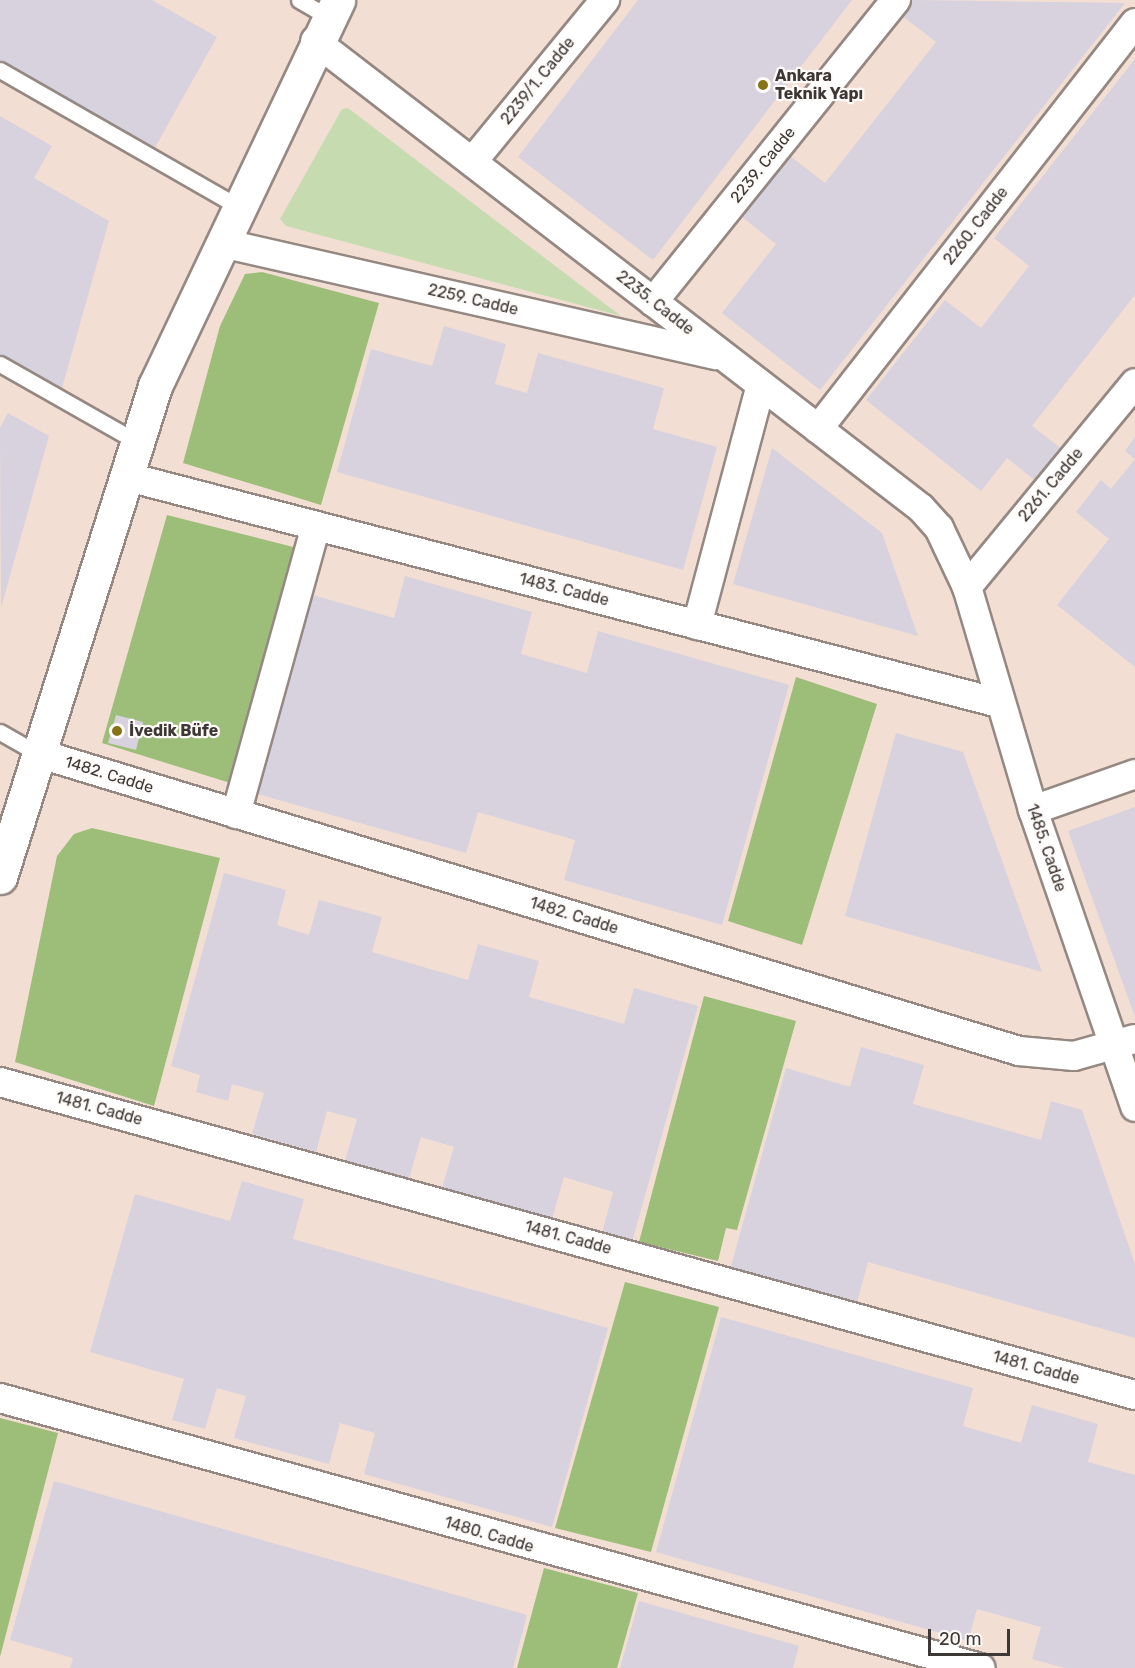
<!DOCTYPE html>
<meta charset="utf-8">
<style>
body{margin:0}
#map{position:relative;width:1135px;height:1668px;overflow:hidden;background:#f9ece4;font-family:Rubik,sans-serif}
div>[style]{position:absolute}
.built>*{inset:0;background:#f3ded3}
.green>*{inset:0;background:#c6dcb0}
.forest>*{inset:0;background:#9dbe79}
.building>*{inset:0;background:#d7d2de}
.roads{filter:drop-shadow(2px 0 #958882) drop-shadow(-2px 0 #958882) drop-shadow(0 2px #958882) drop-shadow(0 -2px #958882)}
.lane>*{height:15px;margin:-7.5px;padding:0 7.5px;transform-origin:7.5px;border-radius:7.5px;background:#fff}
.street>*{height:28px;margin:-14px;padding:0 14px;transform-origin:14px;border-radius:14px;background:#fff}
.secondary>*{height:33px;margin:-16.5px;padding:0 16.5px;transform-origin:16.5px;border-radius:16.5px;background:#fff}
.dots>*{width:16px;height:16px;translate:-50% -50%;box-sizing:border-box;border:3px solid #fefbfa;border-radius:50%}
span{translate:-50% -50%;white-space:nowrap;text-align:center;line-height:1.15;-webkit-text-stroke:4.5px #fefbfa;paint-order:stroke}
.poi-label{font-size:16px;color:#3d3835;font-weight:700}
.left{translate:0 -50%;text-align:left}
.street-label{font-size:16px;color:#3d3835}
.scale{position:absolute;left:928px;top:1629px;width:82px;height:27px;box-sizing:border-box;border:3px solid #3d3835;border-top:0;padding-left:8px;font-size:18px;line-height:21px;white-space:nowrap;color:#3d3835;-webkit-text-stroke:4px #fefbfa;paint-order:stroke}
</style>
<div id="map">
<div class="built">
<i style="clip-path:polygon(0 0,1135px 0,1135px 1668px,0 1668px)"></i>
</div>
<div class="green">
<i style="clip-path:polygon(348px 108px,621px 316px,286px 226px,280px 219px,342px 109px)"></i>
</div>
<div class="forest">
<i style="clip-path:polygon(262px 272px,379px 303px,321px 505px,183px 463px,220px 326px,245px 274px)"></i>
<i style="clip-path:polygon(167px 515px,305px 550px,240px 786px,102px 743px)"></i>
<i style="clip-path:polygon(796px 677px,877px 704px,802px 945px,728px 921px)"></i>
<i style="clip-path:polygon(92px 828px,220px 858px,154px 1106px,15px 1062px,57px 856px,74px 834px)"></i>
<i style="clip-path:polygon(704px 996px,796px 1021px,737px 1230px,726px 1228px,718px 1261px,639px 1242px)"></i>
<i style="clip-path:polygon(625px 1282px,719px 1307px,651px 1552px,555px 1528px)"></i>
<i style="clip-path:polygon(0 1418px,58px 1433px,0 1657px)"></i>
<i style="clip-path:polygon(544px 1568px,638px 1593px,617px 1668px,517px 1668px)"></i>
</div>
<div class="building">
<i style="clip-path:polygon(0 0,152px 0,217px 37px,153px 151px,0 63px)"></i>
<i style="clip-path:polygon(638px 0,852px 0,653px 260px,518px 157px)"></i>
<i style="clip-path:polygon(913px 0,1125px 3px,820px 390px,722px 313px,776px 244px,742px 217px,790px 156px,825px 183px,936px 42px,901px 15px)"></i>
<i style="clip-path:polygon(1135px 59px,1135px 295px,1032px 426px,1063px 450px,1038px 483px,1007px 458px,981px 491px,866px 400px,945px 300px,981px 328px,1029px 266px,994px 238px)"></i>
<i style="clip-path:polygon(0 116px,52px 146px,34px 178px,109px 221px,60px 395px,0 361px)"></i>
<i style="clip-path:polygon(444px 326px,506px 344px,495px 384px,527px 393px,538px 353px,664px 388px,653px 429px,717px 447px,683px 570px,337px 472px,371px 349px,432px 366px)"></i>
<i style="clip-path:polygon(8px 413px,49px 436px,1px 608px,0 428px)"></i>
<i style="clip-path:polygon(1135px 437px,1135px 667px,1057px 605px,1109px 539px,1076px 512px,1101px 480px,1111px 489px,1135px 459px,1125px 451px)"></i>
<i style="clip-path:polygon(772px 448px,882px 533px,918px 636px,733px 584px)"></i>
<i style="clip-path:polygon(405px 576px,532px 612px,521px 654px,587px 673px,598px 631px,789px 685px,722px 925px,564px 880px,575px 840px,478px 812px,466px 853px,247px 791px,302px 592px,394px 618px)"></i>
<i style="clip-path:polygon(116px 715px,143px 722px,136px 750px,108px 743px)"></i>
<i style="clip-path:polygon(896px 733px,963px 752px,1042px 972px,845px 916px)"></i>
<i style="clip-path:polygon(1135px 807px,1135px 1017px,1068px 831px)"></i>
<i style="clip-path:polygon(224px 873px,286px 890px,277px 925px,309px 935px,319px 900px,382px 917px,372px 952px,468px 980px,478px 944px,539px 961px,529px 997px,624px 1024px,634px 988px,698px 1006px,632px 1242px,602px 1233px,613px 1192px,564px 1177px,552px 1219px,442px 1188px,454px 1147px,421px 1137px,409px 1179px,345px 1161px,357px 1119px,327px 1111px,316px 1152px,252px 1134px,264px 1093px,232px 1084px,228px 1101px,196px 1092px,200px 1075px,171px 1066px)"></i>
<i style="clip-path:polygon(861px 1047px,924px 1065px,913px 1104px,1041px 1140px,1051px 1101px,1082px 1110px,1135px 1264px,1135px 1338px,868px 1262px,856px 1306px,730px 1270px,786px 1068px,850px 1087px)"></i>
<i style="clip-path:polygon(242px 1181px,304px 1199px,293px 1239px,608px 1328px,552px 1527px,364px 1474px,375px 1433px,340px 1423px,329px 1464px,234px 1438px,246px 1396px,217px 1388px,205px 1429px,172px 1420px,184px 1379px,90px 1352px,135px 1194px,230px 1221px)"></i>
<i style="clip-path:polygon(721px 1317px,973px 1388px,963px 1426px,1021px 1443px,1032px 1405px,1098px 1424px,1088px 1462px,1135px 1475px,1135px 1668px,1065px 1668px,1032px 1659px,1041px 1627px,977px 1609px,968px 1641px,656px 1552px)"></i>
<i style="clip-path:polygon(54px 1481px,527px 1615px,513px 1668px,70px 1668px,73px 1658px,10px 1640px)"></i>
<i style="clip-path:polygon(639px 1601px,799px 1646px,793px 1668px,620px 1668px)"></i>
</div>
<div class="roads">
<div class="lane">
<i style="left:299px;top:0;width:34px;rotate:30deg"></i>
<i style="left:0;top:70px;width:275px;rotate:29.8deg"></i>
<i style="left:0;top:364px;width:160px;rotate:29.6deg"></i>
<i style="left:0;top:732px;width:43px;rotate:29.6deg"></i>
</div>
<div class="street">
<i style="left:315px;top:41px;width:765px;rotate:37.62deg"></i>
<i style="left:921px;top:508px;width:27px;rotate:48deg"></i>
<i style="left:939px;top:528px;width:65px;rotate:64.6deg"></i>
<i style="left:967px;top:587px;width:233px;rotate:73.5deg"></i>
<i style="left:1033px;top:810px;width:314px;rotate:71deg"></i>
<i style="left:472px;top:162px;width:210px;rotate:-50.6deg"></i>
<i style="left:222px;top:243px;width:506px;rotate:12.8deg"></i>
<i style="left:653px;top:302px;width:388px;rotate:-51.2deg"></i>
<i style="left:818px;top:429px;width:515px;rotate:-52.02deg"></i>
<i style="left:128px;top:477px;width:900px;rotate:14.55deg"></i>
<i style="left:967px;top:587px;width:264px;rotate:-50.5deg"></i>
<i style="left:697px;top:625px;width:248px;rotate:-75.1deg"></i>
<i style="left:37px;top:753px;width:1026px;rotate:16.88deg"></i>
<i style="left:1019px;top:1051px;width:55px;rotate:5.2deg"></i>
<i style="left:1074px;top:1056px;width:63px;rotate:-15.6deg"></i>
<i style="left:1033px;top:810px;width:108px;rotate:-19.4deg"></i>
<i style="left:236px;top:814px;width:299px;rotate:-74.5deg"></i>
<i style="left:0;top:1082px;width:1177px;rotate:15.42deg"></i>
<i style="left:0;top:1398px;width:1017px;rotate:15.4deg"></i>
</div>
<div class="secondary">
<i style="left:0;top:877px;width:515px;rotate:-72.48deg"></i>
<i style="left:155px;top:386px;width:427px;rotate:-64.6deg"></i>
</div>
</div>
<div class="dots">
<i style="left:763px;top:85px;background:#867315"></i>
<i style="left:117px;top:731px;background:#867315"></i>
</div>
<div class="poi-label">
<span class="left" style="left:775px;top:85px">Ankara<br>Teknik Yapı</span>
<span class="left" style="left:129px;top:731px">İvedik Büfe</span>
</div>
<div class="street-label">
<span style="left:538px;top:81px;rotate:-51deg">2239/1. Cadde</span>
<span style="left:763px;top:165px;rotate:-51deg">2239. Cadde</span>
<span style="left:976px;top:226px;rotate:-52deg">2260. Cadde</span>
<span style="left:473px;top:300px;rotate:13deg">2259. Cadde</span>
<span style="left:655px;top:303px;rotate:38deg">2235. Cadde</span>
<span style="left:1051px;top:485px;rotate:-50deg">2261. Cadde</span>
<span style="left:564px;top:590px;rotate:14deg">1483. Cadde</span>
<span style="left:109px;top:775px;rotate:17deg">1482. Cadde</span>
<span style="left:1046px;top:848px;rotate:71deg">1485. Cadde</span>
<span style="left:574px;top:916px;rotate:17deg">1482. Cadde</span>
<span style="left:99px;top:1109px;rotate:15deg">1481. Cadde</span>
<span style="left:568px;top:1238px;rotate:15deg">1481. Cadde</span>
<span style="left:1036px;top:1368px;rotate:15deg">1481. Cadde</span>
<span style="left:489px;top:1535px;rotate:16deg">1480. Cadde</span>
</div>
<div class="scale">20 m</div>
</div>
